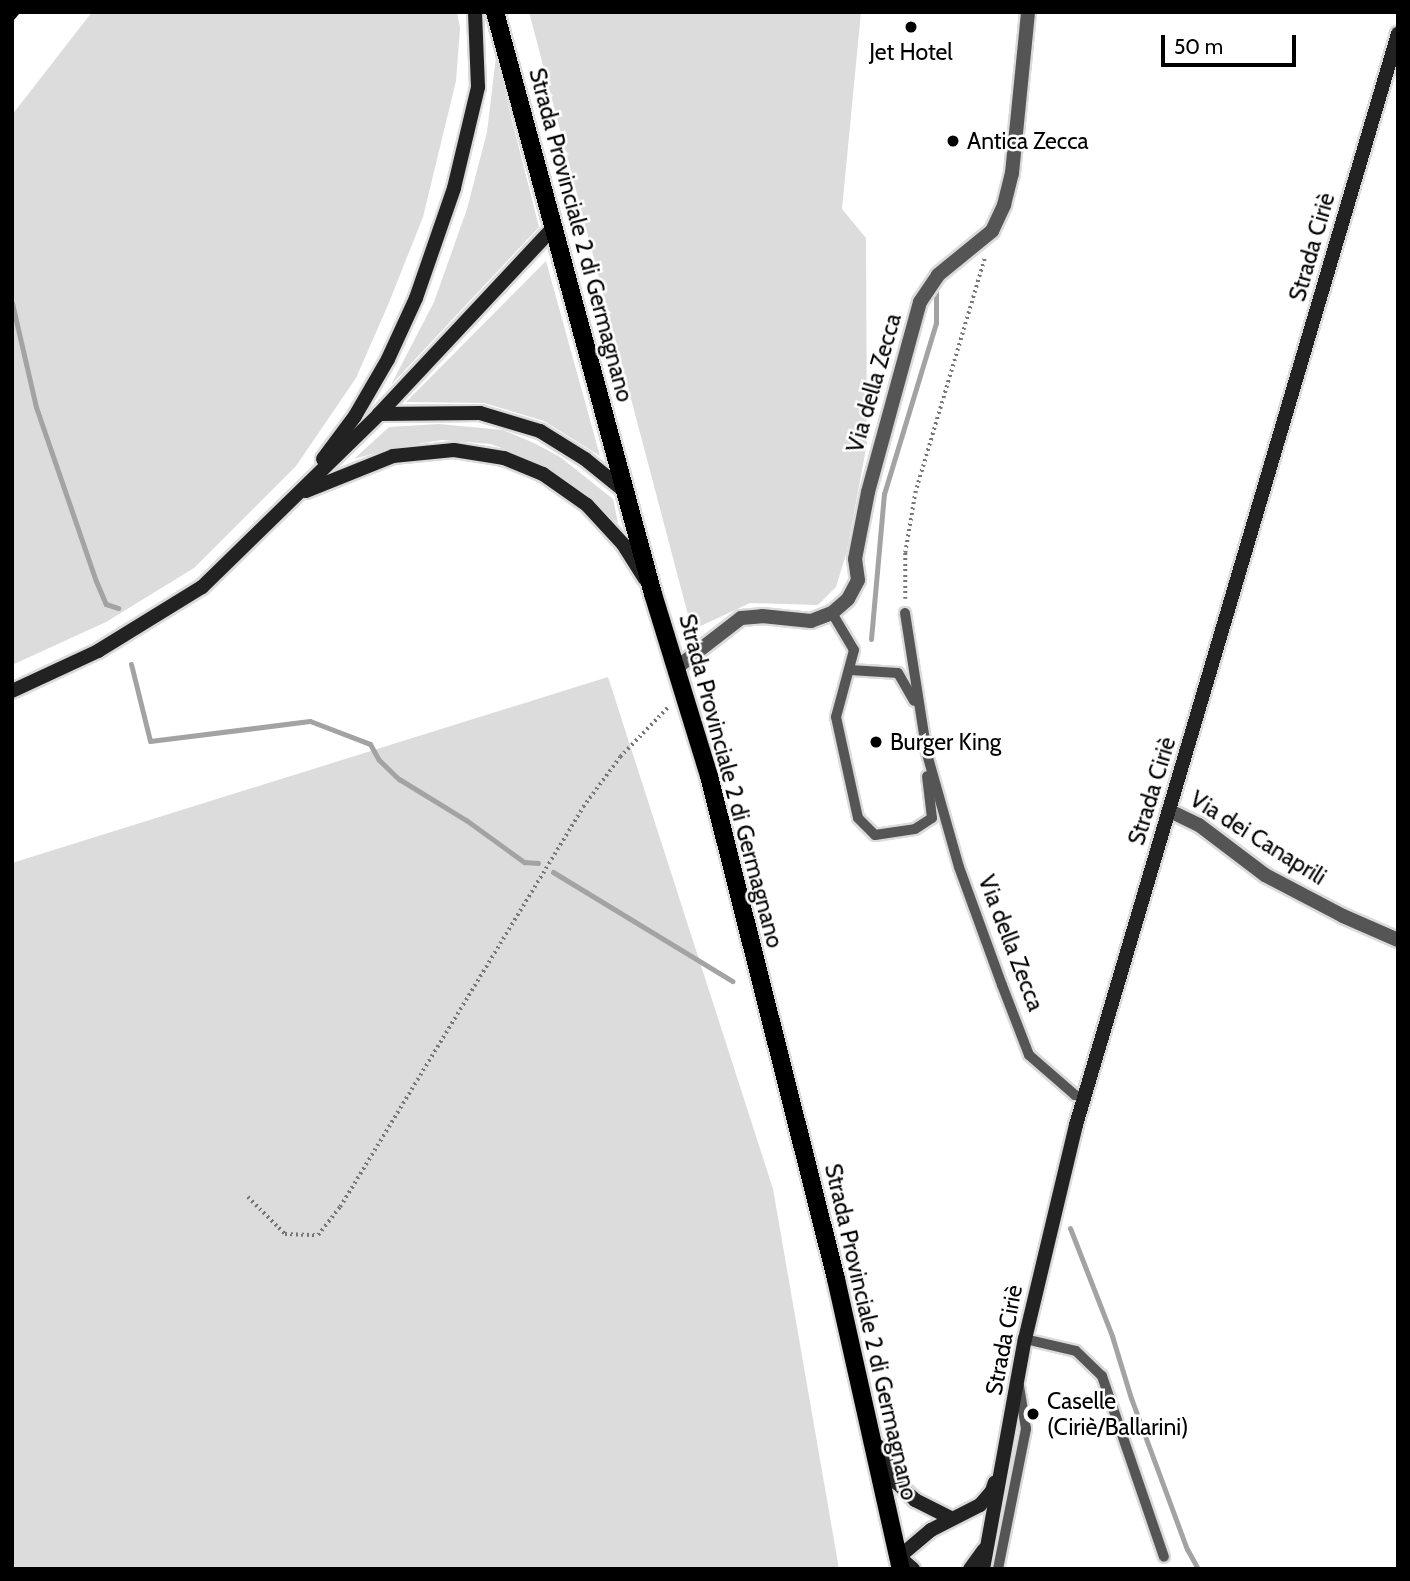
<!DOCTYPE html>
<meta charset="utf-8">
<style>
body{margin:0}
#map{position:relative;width:1410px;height:1581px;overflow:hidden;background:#fff;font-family:Cabin,sans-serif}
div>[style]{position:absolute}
.green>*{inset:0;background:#dcdcdc}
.stream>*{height:5px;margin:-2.5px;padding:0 2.5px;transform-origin:2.5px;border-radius:2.5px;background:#a3a3a3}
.path>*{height:3.5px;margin-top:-1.75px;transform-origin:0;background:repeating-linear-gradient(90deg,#777 0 2px,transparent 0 5.5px)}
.roads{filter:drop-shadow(2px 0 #dbdbdb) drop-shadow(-2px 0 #dbdbdb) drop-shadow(0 2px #dbdbdb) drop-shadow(0 -2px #dbdbdb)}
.lane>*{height:10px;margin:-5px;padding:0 5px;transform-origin:5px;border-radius:5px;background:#555}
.street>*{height:14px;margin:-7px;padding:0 7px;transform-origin:7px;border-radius:7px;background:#555}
.secondary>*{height:14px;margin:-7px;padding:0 7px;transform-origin:7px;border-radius:7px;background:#222}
.primary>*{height:18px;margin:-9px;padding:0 9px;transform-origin:9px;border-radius:9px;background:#000}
.rail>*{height:5px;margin-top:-2.5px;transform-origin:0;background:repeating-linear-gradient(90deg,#000 0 10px,transparent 0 13.5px)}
.dots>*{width:19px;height:19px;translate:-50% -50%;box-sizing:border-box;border:4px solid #fff;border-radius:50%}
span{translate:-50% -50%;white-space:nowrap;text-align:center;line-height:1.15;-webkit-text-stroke:5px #fff;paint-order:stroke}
.poi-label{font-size:23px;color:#000}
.left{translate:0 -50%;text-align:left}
.street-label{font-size:23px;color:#000}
.frame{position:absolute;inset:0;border:14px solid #000;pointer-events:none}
.scale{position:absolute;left:1161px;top:35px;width:135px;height:32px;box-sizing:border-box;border:4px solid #000;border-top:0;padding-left:9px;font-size:21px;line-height:24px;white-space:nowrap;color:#000;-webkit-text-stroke:5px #fff;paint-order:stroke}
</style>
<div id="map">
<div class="green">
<i style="clip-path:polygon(92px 12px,457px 12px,460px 28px,456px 81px,423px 217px,388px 305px,356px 378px,296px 466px,194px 568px,106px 622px,12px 665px,12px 115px)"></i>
<i style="clip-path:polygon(529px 12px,861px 12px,842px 209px,866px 238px,867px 443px,847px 551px,836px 587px,818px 605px,750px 603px,692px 630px)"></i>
<i style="clip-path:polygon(496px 57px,539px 227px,391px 385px,434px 302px,467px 209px,487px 132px)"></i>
<i style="clip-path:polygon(546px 261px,600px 456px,544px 421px,484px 403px,406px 402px)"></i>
<i style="clip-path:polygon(439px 424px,503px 430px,534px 443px,560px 457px,613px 499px,618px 523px,548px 466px,491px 444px,442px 440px,393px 448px,354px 459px,389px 427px)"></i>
<i style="clip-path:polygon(608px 677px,773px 1189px,839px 1569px,12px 1569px,12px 863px)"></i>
</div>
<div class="stream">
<i style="left:12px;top:303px;width:107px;rotate:77deg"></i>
<i style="left:36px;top:407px;width:184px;rotate:71deg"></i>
<i style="left:96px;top:581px;width:25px;rotate:67deg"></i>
<i style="left:106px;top:604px;width:13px;rotate:18deg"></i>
<i style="left:871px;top:639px;width:146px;rotate:-84.9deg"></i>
<i style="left:884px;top:494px;width:179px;rotate:-73.1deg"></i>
<i style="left:936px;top:323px;width:32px;rotate:-90deg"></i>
<i style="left:131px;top:664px;width:79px;rotate:76.1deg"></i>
<i style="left:150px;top:741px;width:161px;rotate:-7.1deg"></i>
<i style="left:310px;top:721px;width:64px;rotate:21deg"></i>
<i style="left:370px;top:744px;width:18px;rotate:61deg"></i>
<i style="left:379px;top:760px;width:28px;rotate:44deg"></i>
<i style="left:399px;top:779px;width:79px;rotate:31.5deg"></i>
<i style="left:466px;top:820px;width:72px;rotate:35.9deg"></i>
<i style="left:524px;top:862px;width:14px;rotate:4deg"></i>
<i style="left:553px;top:872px;width:210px;rotate:31.3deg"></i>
<i style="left:1070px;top:1228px;width:116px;rotate:68.7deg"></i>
<i style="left:1112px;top:1336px;width:65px;rotate:73deg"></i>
<i style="left:1131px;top:1398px;width:161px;rotate:69.7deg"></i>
<i style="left:1187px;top:1549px;width:23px;rotate:61deg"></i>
</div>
<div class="path">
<i style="left:905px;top:599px;width:46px;rotate:-90deg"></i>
<i style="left:905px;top:553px;width:61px;rotate:-80.5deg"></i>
<i style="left:915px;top:493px;width:246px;rotate:-73.5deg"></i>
<i style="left:248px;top:1197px;width:52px;rotate:45deg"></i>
<i style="left:285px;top:1234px;width:33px;rotate:2deg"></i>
<i style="left:318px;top:1235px;width:36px;rotate:-52deg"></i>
<i style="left:340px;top:1207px;width:468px;rotate:-58.7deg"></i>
<i style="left:583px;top:807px;width:62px;rotate:-53.5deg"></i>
<i style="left:620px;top:757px;width:71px;rotate:-46.1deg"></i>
</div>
<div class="roads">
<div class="lane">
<i style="left:832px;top:613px;width:43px;rotate:59.3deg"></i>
<i style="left:854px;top:650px;width:69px;rotate:105deg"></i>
<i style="left:836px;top:717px;width:103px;rotate:77.7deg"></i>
<i style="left:858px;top:818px;width:24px;rotate:45deg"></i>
<i style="left:875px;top:835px;width:40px;rotate:-8.5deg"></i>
<i style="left:915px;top:829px;width:20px;rotate:-33deg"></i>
<i style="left:932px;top:818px;width:42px;rotate:-96.8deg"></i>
<i style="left:905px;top:613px;width:143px;rotate:81.1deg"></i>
<i style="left:927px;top:754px;width:117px;rotate:74.2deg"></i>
<i style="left:959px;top:867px;width:126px;rotate:70deg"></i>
<i style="left:1002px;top:985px;width:75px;rotate:68.9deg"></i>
<i style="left:1029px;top:1055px;width:61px;rotate:41deg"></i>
<i style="left:1075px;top:1095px;width:9px;rotate:13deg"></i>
<i style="left:850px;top:670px;width:48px;rotate:3.6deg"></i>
<i style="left:898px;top:673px;width:32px;rotate:60deg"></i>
<i style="left:1025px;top:1339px;width:52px;rotate:13.2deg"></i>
<i style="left:1076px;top:1351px;width:36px;rotate:44deg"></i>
<i style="left:1102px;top:1376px;width:191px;rotate:71.1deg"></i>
<i style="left:998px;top:1569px;width:143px;rotate:-78.7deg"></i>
<i style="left:1026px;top:1429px;width:44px;rotate:-99.2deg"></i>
</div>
<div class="street">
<i style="left:675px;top:669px;width:83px;rotate:-37.7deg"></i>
<i style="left:741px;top:618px;width:21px;rotate:-5deg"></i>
<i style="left:762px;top:616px;width:49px;rotate:5.8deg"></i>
<i style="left:811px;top:621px;width:22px;rotate:-21deg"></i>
<i style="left:832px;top:613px;width:21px;rotate:-41deg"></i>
<i style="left:848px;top:599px;width:21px;rotate:-62deg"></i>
<i style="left:858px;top:580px;width:21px;rotate:-98deg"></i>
<i style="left:855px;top:559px;width:68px;rotate:-79deg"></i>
<i style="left:868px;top:492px;width:197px;rotate:-74.7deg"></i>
<i style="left:920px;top:302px;width:32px;rotate:-56deg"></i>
<i style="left:938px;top:275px;width:70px;rotate:-39.2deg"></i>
<i style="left:992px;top:231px;width:29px;rotate:-65deg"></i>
<i style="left:1004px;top:205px;width:33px;rotate:-76deg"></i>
<i style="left:1012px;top:173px;width:162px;rotate:-84.3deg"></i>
<i style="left:1170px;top:811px;width:32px;rotate:26deg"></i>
<i style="left:1199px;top:825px;width:83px;rotate:37.1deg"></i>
<i style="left:1265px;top:875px;width:88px;rotate:27.7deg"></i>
<i style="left:1343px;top:916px;width:60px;rotate:23.6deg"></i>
</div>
<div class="secondary">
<i style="left:379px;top:414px;width:101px;rotate:-0.6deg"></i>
<i style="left:480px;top:413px;width:63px;rotate:16.7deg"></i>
<i style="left:540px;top:431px;width:53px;rotate:31.9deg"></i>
<i style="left:585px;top:459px;width:54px;rotate:39deg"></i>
<i style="left:323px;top:459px;width:54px;rotate:-53.3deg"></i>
<i style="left:355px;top:416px;width:66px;rotate:-59.9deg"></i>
<i style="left:388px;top:359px;width:67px;rotate:-65.3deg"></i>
<i style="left:416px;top:298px;width:116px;rotate:-70.9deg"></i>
<i style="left:454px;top:188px;width:104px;rotate:-76.6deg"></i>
<i style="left:478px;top:87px;width:75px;rotate:-92.3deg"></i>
<i style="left:306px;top:491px;width:94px;rotate:-21.9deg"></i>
<i style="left:393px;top:456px;width:61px;rotate:-5.6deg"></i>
<i style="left:454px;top:450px;width:51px;rotate:9.1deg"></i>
<i style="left:504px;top:458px;width:42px;rotate:22.3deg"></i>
<i style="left:543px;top:474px;width:54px;rotate:35.2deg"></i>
<i style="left:587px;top:505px;width:53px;rotate:47.3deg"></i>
<i style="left:623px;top:544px;width:41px;rotate:57.8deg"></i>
<i style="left:12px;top:691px;width:95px;rotate:-24.9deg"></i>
<i style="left:98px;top:651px;width:122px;rotate:-31.6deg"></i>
<i style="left:202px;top:587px;width:248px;rotate:-44.3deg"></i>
<i style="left:379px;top:414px;width:253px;rotate:-46.9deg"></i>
<i style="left:878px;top:1446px;width:42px;rotate:62.8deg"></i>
<i style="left:897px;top:1483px;width:25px;rotate:43deg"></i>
<i style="left:915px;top:1500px;width:40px;rotate:26.6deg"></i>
<i style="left:913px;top:1569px;width:18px;rotate:-139deg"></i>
<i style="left:899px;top:1557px;width:42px;rotate:-40.2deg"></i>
<i style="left:931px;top:1530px;width:55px;rotate:-27deg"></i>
<i style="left:980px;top:1505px;width:18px;rotate:-49deg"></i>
<i style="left:992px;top:1491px;width:9px;rotate:-72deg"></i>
<i style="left:970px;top:1569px;width:24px;rotate:-54deg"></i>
<i style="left:983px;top:1569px;width:234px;rotate:-79.7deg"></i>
<i style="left:1025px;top:1339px;width:220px;rotate:-76.6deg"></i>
<i style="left:1076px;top:1125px;width:1138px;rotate:-73.56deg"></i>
</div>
<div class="primary">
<i style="left:495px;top:12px;width:603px;rotate:74.81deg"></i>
<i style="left:653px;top:594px;width:190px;rotate:72.9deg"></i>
<i style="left:709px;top:776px;width:519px;rotate:75.83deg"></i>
<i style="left:836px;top:1279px;width:297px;rotate:77.4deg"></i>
</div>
</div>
<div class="rail">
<i style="left:12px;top:18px;width:8px;rotate:-50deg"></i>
</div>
<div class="dots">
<i style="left:911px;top:27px;background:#000"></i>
<i style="left:953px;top:141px;background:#000"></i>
<i style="left:876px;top:742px;background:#000"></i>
<i style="left:1033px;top:1414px;background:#000"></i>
</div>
<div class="poi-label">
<span style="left:911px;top:52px">Jet Hotel</span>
<span class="left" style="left:967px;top:141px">Antica Zecca</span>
<span class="left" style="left:890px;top:742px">Burger King</span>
<span class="left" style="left:1047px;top:1414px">Caselle<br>(Ciriè/Ballarini)</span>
</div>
<div class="street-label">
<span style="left:581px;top:235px;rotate:75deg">Strada Provinciale 2 di Germagnano</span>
<span style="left:1312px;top:247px;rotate:-74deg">Strada Ciriè</span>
<span style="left:874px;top:383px;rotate:-74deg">Via della Zecca</span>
<span style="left:731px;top:781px;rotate:75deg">Strada Provinciale 2 di Germagnano</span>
<span style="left:1152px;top:791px;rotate:-73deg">Strada Ciriè</span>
<span style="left:1258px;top:838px;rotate:32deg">Via dei Canaprili</span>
<span style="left:1011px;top:943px;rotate:69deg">Via della Zecca</span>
<span style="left:871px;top:1332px;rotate:77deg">Strada Provinciale 2 di Germagnano</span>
<span style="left:1004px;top:1340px;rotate:-79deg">Strada Ciriè</span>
</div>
<div class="frame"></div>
<div class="scale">50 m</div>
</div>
